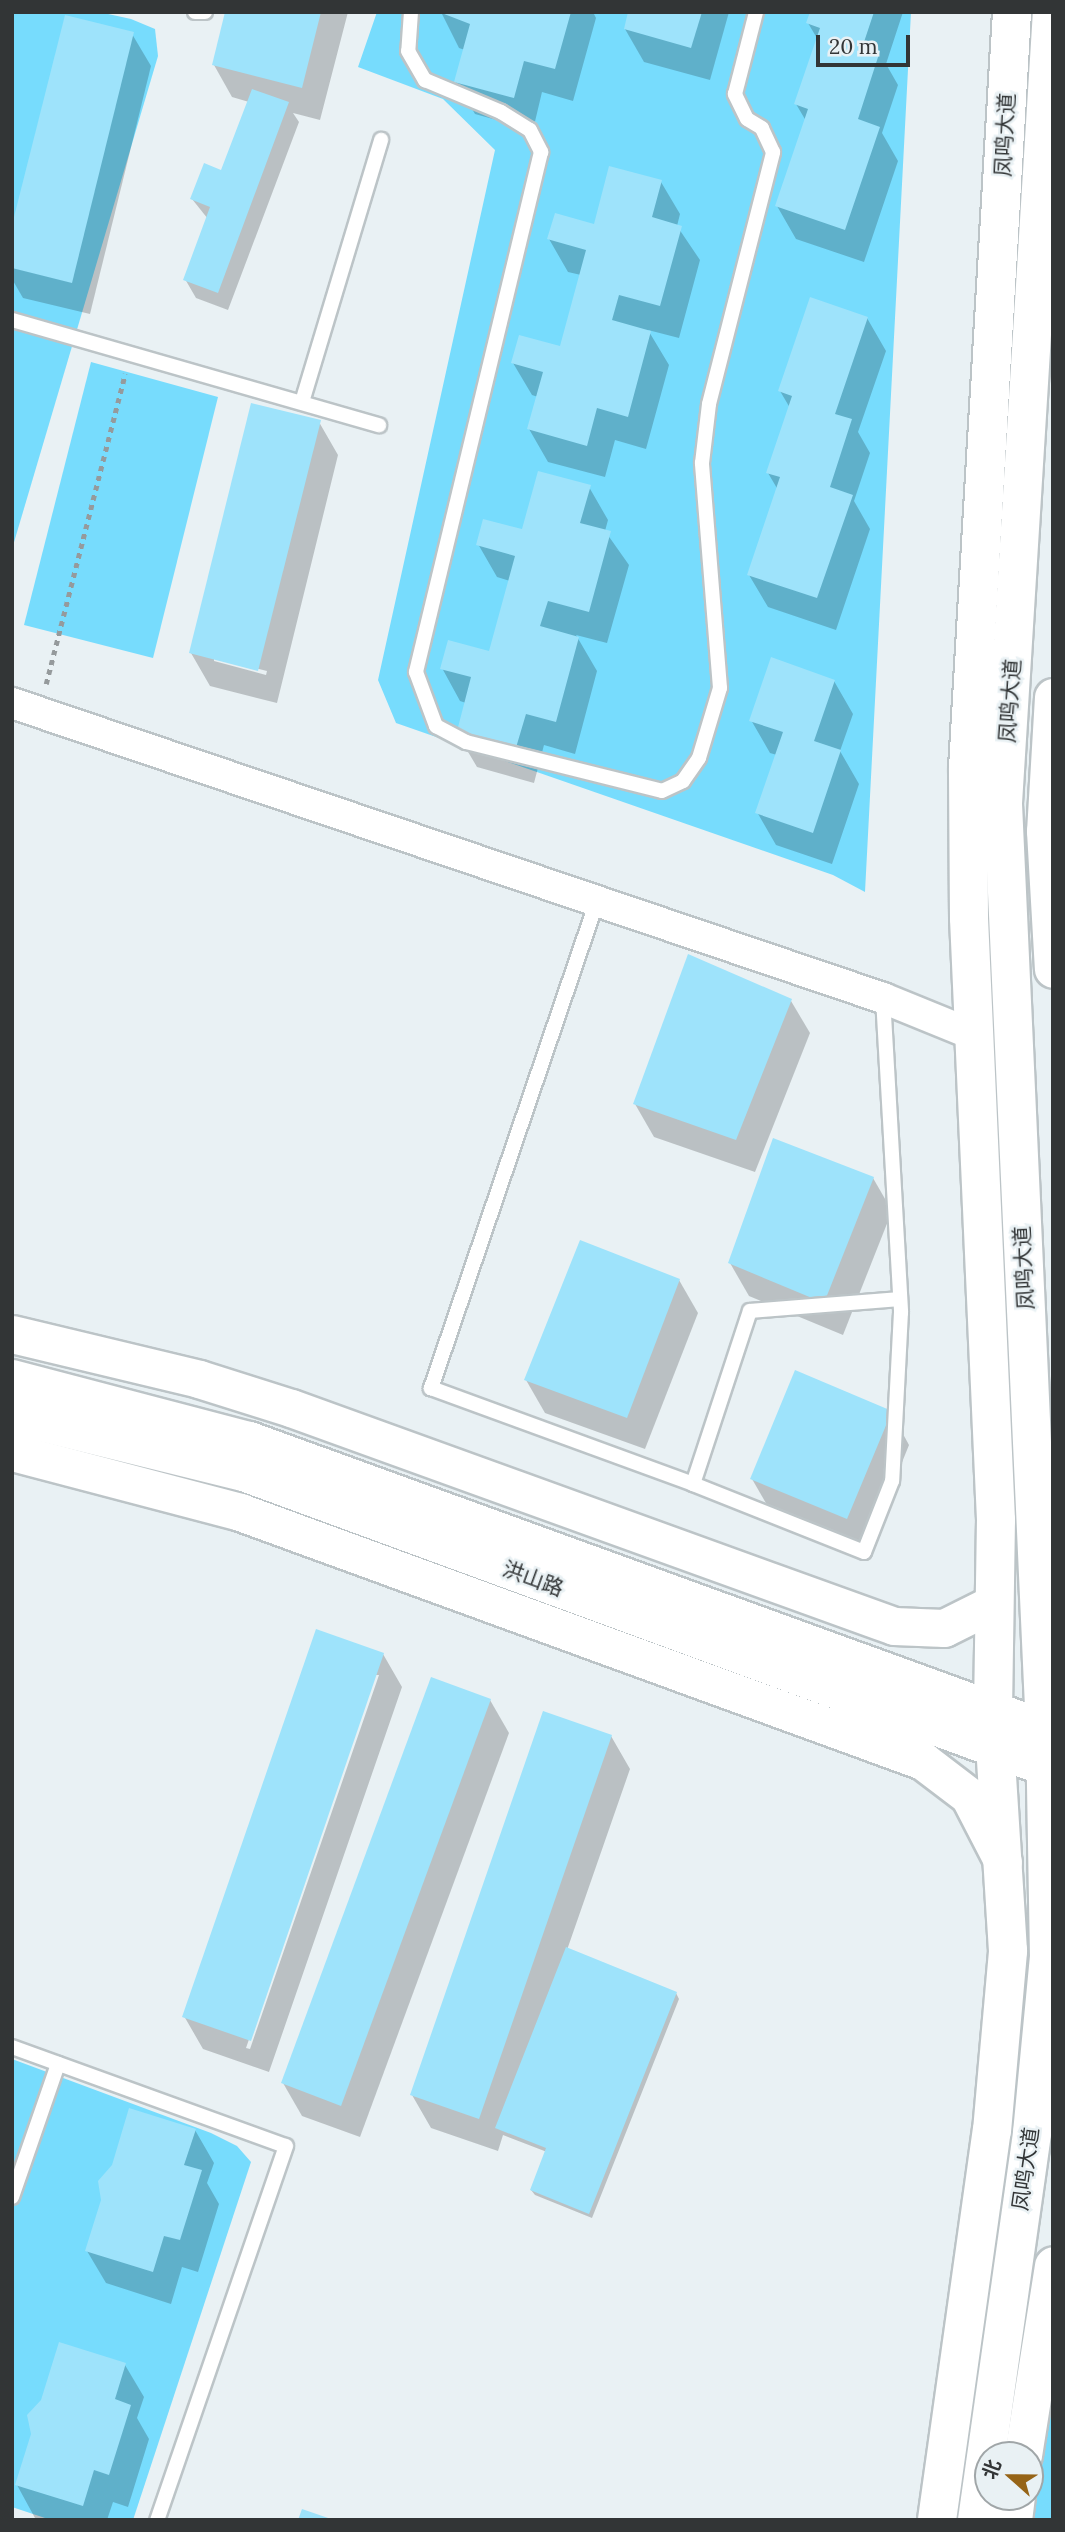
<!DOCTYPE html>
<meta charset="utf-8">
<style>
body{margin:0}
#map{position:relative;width:1065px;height:2532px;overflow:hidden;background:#e9f1f4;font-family:Lora,"Noto Sans SC",serif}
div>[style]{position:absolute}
.green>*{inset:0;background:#77dcfd}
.shadow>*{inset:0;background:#0003}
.building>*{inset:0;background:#9ee3fb}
.path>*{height:4.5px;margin-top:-2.25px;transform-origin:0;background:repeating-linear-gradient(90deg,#959a9c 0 5px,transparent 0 10px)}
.roads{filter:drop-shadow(2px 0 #bcc4c7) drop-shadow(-2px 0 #bcc4c7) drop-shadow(0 2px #bcc4c7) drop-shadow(0 -2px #bcc4c7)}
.service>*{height:14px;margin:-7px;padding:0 7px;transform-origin:7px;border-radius:7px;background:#fff}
.minor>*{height:30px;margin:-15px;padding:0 15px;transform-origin:15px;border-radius:15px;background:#fff}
.tertiary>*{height:37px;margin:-18.5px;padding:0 18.5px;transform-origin:18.5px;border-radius:18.5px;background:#fff}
.secondary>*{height:38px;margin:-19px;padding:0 19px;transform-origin:19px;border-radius:19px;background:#fff}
span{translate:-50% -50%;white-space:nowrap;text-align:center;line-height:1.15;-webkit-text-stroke:5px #e9f1f4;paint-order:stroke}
.street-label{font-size:21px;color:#323536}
.frame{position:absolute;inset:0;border:14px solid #323536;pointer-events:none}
.north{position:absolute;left:974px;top:2441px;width:70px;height:70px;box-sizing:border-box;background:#e9f1f4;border:2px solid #a0a6a8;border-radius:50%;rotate:291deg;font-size:19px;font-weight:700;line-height:28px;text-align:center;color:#323536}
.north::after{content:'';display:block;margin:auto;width:24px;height:32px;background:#966417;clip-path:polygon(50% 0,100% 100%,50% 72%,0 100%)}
.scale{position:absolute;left:816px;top:35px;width:94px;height:32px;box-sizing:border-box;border:4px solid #323536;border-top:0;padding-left:9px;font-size:21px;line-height:24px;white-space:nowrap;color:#323536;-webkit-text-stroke:5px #e9f1f4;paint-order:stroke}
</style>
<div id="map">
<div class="green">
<i style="clip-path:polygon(12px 12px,99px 12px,131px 19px,155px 29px,158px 56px,12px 549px)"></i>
<i style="clip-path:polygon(377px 12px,911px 12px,865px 892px,833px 875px,396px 723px,378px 680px,495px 150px,443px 99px,358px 67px)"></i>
<i style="clip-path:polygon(91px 362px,218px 397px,153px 658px,24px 625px)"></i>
<i style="clip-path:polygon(12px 2059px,211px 2133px,237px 2146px,251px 2162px,133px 2520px,51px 2520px,12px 2507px)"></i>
<i style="clip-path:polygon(1053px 2376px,1053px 2520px,1011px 2520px,1030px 2497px,1030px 2465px)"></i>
</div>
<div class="shadow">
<i style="clip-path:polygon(227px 12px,348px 12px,320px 120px,293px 113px,299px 122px,228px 310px,196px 298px,185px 279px,208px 219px,192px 199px,222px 172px,249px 102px,232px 97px,214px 65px)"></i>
<i style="clip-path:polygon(441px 12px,593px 12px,596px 18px,573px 101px,542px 92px,533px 130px,475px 114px,456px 82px,465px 50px,459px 48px)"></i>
<i style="clip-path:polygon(630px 12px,729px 12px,710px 80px,644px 62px,625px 29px)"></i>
<i style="clip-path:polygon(812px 12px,903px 12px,886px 64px,898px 85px,882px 133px,898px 161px,864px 262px,796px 239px,777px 206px,806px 121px,796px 104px,818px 40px,808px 23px)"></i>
<i style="clip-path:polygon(132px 34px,151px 66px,90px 314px,23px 298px,12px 279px,12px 233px)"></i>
<i style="clip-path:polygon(661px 182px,680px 214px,677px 226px,700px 260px,679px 338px,648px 330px,669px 365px,646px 449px,615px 440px,605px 477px,548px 462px,529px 429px,538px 397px,532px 395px,513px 363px,561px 348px,581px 275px,568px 272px,549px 239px,595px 226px)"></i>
<i style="clip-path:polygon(867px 318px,886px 351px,858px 432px,870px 453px,854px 501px,870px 529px,836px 630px,768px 607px,749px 575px,778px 490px,768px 473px,790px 408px,780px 391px)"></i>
<i style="clip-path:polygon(evenodd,319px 422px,338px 455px,277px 703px,210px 686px,191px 653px,319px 422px,214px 658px,267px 671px,266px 675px,214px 661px,214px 658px)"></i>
<i style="clip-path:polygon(589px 487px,608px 520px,605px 531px,629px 565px,607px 643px,576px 635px,597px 671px,575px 754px,544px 745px,534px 783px,477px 767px,458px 735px,466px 703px,460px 701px,442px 668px,490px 653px,510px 581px,497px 577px,478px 544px,523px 531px)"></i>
<i style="clip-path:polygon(834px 681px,853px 714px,840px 751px,859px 784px,832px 864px,776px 845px,757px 812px,777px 755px,770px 753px,751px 720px)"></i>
<i style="clip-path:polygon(791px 1001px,810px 1033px,755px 1172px,654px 1137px,635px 1104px)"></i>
<i style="clip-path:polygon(873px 1178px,892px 1211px,843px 1335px,749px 1296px,730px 1263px)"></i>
<i style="clip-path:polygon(679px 1280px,698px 1313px,645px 1449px,545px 1413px,526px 1380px)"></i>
<i style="clip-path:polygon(891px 1412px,909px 1445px,866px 1551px,771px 1512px,752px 1479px)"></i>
<i style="clip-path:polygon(evenodd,383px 1654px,402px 1687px,269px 2072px,203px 2049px,184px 2016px,383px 1654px,375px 1675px,379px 1675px,250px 2049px,246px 2048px,375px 1675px)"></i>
<i style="clip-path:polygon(490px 1700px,509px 1733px,360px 2137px,302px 2116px,283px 2083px)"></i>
<i style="clip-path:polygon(611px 1736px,630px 1769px,567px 1950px,676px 1993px,679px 1999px,592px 2218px,535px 2195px,531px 2190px,547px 2152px,503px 2135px,498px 2151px,431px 2128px,412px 2095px)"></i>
<i style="clip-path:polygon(195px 2130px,214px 2163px,207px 2183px,219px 2204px,198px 2272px,182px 2267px,171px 2304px,106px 2283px,87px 2251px)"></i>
<i style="clip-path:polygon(125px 2365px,144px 2397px,137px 2418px,149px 2439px,128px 2507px,113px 2502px,107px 2520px,35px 2518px,17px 2485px)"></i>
</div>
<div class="building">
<i style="clip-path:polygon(225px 12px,321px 12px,302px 88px,212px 65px)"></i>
<i style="clip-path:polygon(439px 12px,571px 12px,555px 69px,524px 61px,514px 98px,454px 82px,470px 24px)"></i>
<i style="clip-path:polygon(628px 12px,702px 12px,691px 48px,624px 29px)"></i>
<i style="clip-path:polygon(810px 12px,874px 12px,863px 45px,880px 51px,858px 119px,880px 127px,845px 230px,775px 206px,808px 109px,794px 104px,820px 28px,806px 23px)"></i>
<i style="clip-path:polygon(65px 15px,134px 32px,72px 283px,12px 268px,12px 225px)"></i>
<i style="clip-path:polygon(252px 89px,289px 102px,218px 293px,183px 280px,210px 207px,190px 199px,204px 163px,221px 170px)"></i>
<i style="clip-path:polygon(609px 166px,662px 180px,652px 217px,682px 226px,660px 306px,619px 295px,612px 320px,651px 331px,628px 417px,597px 408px,587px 446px,527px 429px,543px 372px,511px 363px,519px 335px,560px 346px,586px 250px,547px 239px,555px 213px,594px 224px)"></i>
<i style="clip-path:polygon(810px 297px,868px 317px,835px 414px,852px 419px,830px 487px,853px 495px,817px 598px,747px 575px,780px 477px,766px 473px,792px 396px,778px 391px)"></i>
<i style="clip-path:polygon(251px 403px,321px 420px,258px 671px,189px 653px)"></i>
<i style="clip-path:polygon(538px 471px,591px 485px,580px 523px,611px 531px,589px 612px,548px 601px,540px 626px,579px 637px,556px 722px,526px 714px,515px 751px,456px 735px,471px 677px,440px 669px,448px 640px,489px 651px,515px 556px,476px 545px,483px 519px,522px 529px)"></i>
<i style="clip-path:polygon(771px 657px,835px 680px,814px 741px,841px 750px,813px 833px,755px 813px,783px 732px,749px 721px)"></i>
<i style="clip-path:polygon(688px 954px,792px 999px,736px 1140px,633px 1104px)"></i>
<i style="clip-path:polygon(773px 1138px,874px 1177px,824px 1303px,728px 1263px)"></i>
<i style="clip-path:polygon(580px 1240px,680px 1279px,627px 1418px,524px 1380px)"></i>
<i style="clip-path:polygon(795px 1370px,892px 1411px,847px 1519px,750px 1479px)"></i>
<i style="clip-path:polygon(316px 1629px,384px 1653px,251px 2041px,182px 2017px)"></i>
<i style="clip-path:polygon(431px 1677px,491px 1699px,341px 2106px,281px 2083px)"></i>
<i style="clip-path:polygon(543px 1711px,612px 1735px,479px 2119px,410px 2095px)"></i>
<i style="clip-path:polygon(566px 1947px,677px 1992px,589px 2214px,530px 2190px,546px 2148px,495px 2128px)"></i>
<i style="clip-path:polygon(129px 2108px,196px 2129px,184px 2165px,202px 2170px,180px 2240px,164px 2236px,153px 2272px,85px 2251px,101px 2200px,98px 2181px,112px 2165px)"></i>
<i style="clip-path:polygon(59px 2342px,126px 2363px,115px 2399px,131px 2405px,109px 2475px,94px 2470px,83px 2506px,15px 2485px,31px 2434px,27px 2415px,41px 2400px)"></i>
<i style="clip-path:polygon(302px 2509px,331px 2519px,331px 2520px,298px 2520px)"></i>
</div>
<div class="path">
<i style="left:46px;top:684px;width:320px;rotate:-75.7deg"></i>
</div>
<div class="roads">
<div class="service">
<i style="left:195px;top:12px;width:10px"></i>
<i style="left:411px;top:12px;width:39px;rotate:94deg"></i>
<i style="left:408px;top:51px;width:34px;rotate:60deg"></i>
<i style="left:425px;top:80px;width:82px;rotate:22.8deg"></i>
<i style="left:501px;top:112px;width:34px;rotate:32deg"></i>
<i style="left:530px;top:130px;width:25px;rotate:63deg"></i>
<i style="left:541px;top:152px;width:535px;rotate:103.52deg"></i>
<i style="left:416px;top:672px;width:58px;rotate:69.7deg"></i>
<i style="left:436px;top:726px;width:34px;rotate:28deg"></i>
<i style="left:466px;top:742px;width:202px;rotate:14deg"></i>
<i style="left:662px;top:791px;width:23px;rotate:-25deg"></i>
<i style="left:683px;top:781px;width:28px;rotate:-55deg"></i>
<i style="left:699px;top:758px;width:73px;rotate:-73.3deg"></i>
<i style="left:720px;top:688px;width:226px;rotate:-94.6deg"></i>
<i style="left:702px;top:463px;width:59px;rotate:-83.2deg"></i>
<i style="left:709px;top:404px;width:260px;rotate:-75.7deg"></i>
<i style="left:773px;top:152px;width:26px;rotate:-115deg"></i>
<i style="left:762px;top:128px;width:17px;rotate:-149deg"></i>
<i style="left:747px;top:119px;width:28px;rotate:-116deg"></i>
<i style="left:735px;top:94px;width:85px;rotate:-75.6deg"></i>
<i style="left:12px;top:320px;width:382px;rotate:16deg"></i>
<i style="left:302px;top:402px;width:274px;rotate:-73.2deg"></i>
<i style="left:597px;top:901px;width:515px;rotate:108.82deg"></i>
<i style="left:431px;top:1388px;width:279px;rotate:20.1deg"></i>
<i style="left:883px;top:998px;width:315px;rotate:86.7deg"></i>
<i style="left:901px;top:1312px;width:169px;rotate:93deg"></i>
<i style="left:892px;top:1481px;width:76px;rotate:111.5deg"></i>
<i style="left:864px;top:1552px;width:184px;rotate:-158.3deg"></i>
<i style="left:693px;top:1484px;width:182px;rotate:-71.8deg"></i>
<i style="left:750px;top:1311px;width:150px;rotate:-4.6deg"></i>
<i style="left:12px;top:2047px;width:291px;rotate:19.9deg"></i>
<i style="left:286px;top:2146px;width:396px;rotate:109deg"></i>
<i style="left:12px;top:2197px;width:141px;rotate:-70.9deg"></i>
</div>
<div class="minor">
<i style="left:12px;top:703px;width:920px;rotate:18.71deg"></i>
<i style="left:883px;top:998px;width:100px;rotate:22.2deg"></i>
</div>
<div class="tertiary">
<i style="left:1053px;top:697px;width:134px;rotate:93.4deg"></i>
<i style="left:1045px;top:831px;width:138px;rotate:86.7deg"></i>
<i style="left:12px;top:1334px;width:192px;rotate:13.5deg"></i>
<i style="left:199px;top:1379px;width:96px;rotate:17.5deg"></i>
<i style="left:291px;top:1408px;width:641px;rotate:19.88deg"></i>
<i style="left:894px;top:1626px;width:50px;rotate:2.3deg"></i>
<i style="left:944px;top:1628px;width:56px;rotate:-26.6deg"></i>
<i style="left:12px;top:1378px;width:245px;rotate:14.7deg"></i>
<i style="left:249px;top:1440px;width:847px;rotate:19.95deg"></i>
<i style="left:12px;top:1415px;width:238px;rotate:13.9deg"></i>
<i style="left:243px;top:1472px;width:855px;rotate:20.17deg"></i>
<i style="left:12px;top:1452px;width:236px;rotate:14.7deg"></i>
<i style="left:240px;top:1512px;width:727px;rotate:20.03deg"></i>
<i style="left:923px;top:1761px;width:58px;rotate:37.3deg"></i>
<i style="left:969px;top:1796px;width:74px;rotate:62.7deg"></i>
<i style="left:1023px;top:2455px;width:192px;rotate:-81deg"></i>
<i style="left:1013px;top:2520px;width:23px;rotate:-83deg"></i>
</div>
<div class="secondary">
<i style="left:937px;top:2520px;width:393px;rotate:-82deg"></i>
<i style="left:992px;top:2131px;width:181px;rotate:-84.9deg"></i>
<i style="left:1008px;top:1951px;width:241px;rotate:-93.6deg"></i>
<i style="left:993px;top:1710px;width:190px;rotate:-89.1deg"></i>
<i style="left:996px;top:1520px;width:603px;rotate:-92.57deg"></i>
<i style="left:969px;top:918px;width:150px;rotate:-90.4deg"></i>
<i style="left:968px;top:768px;width:757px;rotate:-86.67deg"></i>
<i style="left:977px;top:2520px;width:391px;rotate:-81.9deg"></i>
<i style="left:1032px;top:2133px;width:177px;rotate:-84.5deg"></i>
<i style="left:1049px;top:1957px;width:228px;rotate:-91deg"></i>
<i style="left:1045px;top:1729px;width:927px;rotate:-92.6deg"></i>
<i style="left:1003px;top:803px;width:793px;rotate:-86.46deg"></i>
</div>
</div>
<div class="street-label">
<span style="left:1005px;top:135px;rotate:-87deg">凤鸣大道</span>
<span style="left:1010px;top:701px;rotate:-86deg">凤鸣大道</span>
<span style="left:1024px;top:1268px;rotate:-93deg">凤鸣大道</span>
<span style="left:533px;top:1579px;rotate:20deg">洪山路</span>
<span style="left:1026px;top:2169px;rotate:-82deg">凤鸣大道</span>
</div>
<div class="frame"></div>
<div class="north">北</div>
<div class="scale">20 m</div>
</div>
